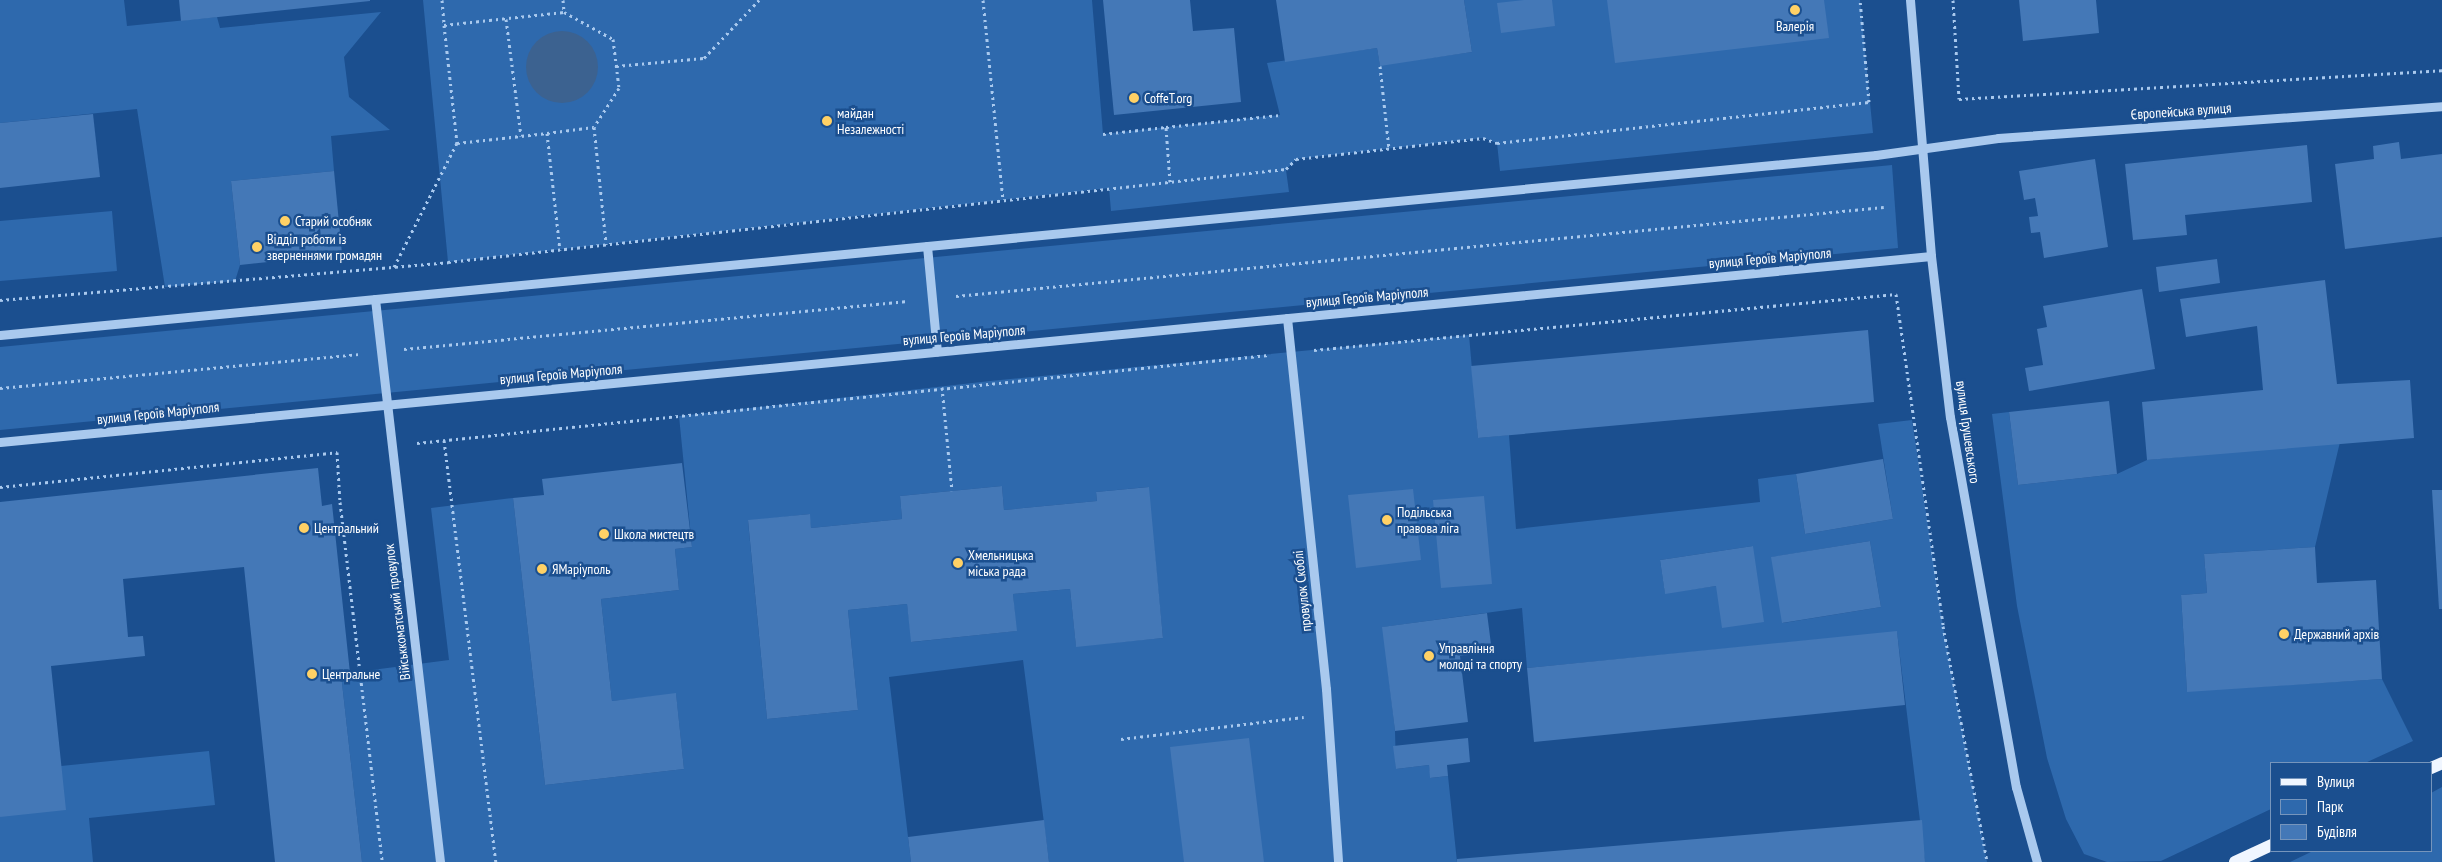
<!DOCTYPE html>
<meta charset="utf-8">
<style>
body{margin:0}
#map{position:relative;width:2442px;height:862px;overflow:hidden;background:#1b4f8f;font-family:"PT Sans Narrow",sans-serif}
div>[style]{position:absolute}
.green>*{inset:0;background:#2e69ad}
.water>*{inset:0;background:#3c6290}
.round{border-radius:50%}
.building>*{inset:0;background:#4478b7}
.path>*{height:3px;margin-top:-1.5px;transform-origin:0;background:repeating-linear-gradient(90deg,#a9c9ee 0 2.5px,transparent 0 6.5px)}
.minor>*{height:9px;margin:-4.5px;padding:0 4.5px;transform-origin:4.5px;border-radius:4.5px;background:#a9c9ee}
.major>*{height:12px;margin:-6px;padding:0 6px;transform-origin:6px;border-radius:6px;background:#f0f6ff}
.dots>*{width:14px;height:14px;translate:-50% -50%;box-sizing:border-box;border:2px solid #1b4f8f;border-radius:50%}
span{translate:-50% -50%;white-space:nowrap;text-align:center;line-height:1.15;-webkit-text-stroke:5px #1b4f8f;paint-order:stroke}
.poi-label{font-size:14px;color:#fff}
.left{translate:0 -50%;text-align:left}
.street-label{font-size:14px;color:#fff}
.legend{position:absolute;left:2270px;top:762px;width:162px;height:90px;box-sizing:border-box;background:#1b4f8f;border:1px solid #7695bc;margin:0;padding:6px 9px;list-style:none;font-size:15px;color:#fff}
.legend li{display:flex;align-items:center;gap:10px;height:25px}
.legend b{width:25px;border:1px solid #7695bc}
</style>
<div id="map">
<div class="green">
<i style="clip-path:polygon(0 0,124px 0,127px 26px,217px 17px,220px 28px,381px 12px,344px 57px,349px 97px,390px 130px,331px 136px,334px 171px,231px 181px,240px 265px,235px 281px,165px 287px,137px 109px,0 123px)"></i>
<i style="clip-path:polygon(423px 0,1092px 0,1103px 134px,1280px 115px,1267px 63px,1377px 48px,1380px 65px,1472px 52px,1464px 0,1860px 0,1873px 133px,1500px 171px,1497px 143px,1483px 138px,1296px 159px,1286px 170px,1289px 192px,1111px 211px,1109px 188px,448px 262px)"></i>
<i style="clip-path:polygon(1892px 165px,1898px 248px,0 430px,0 347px)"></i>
<i style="clip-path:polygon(112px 211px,117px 271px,0 281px,0 221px)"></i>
<i style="clip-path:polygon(evenodd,1469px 335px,1478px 438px,1509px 435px,1516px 529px,1760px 502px,1758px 479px,1796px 474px,1805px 534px,1893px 519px,1878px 424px,1912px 420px,1943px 626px,1987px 862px,1925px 862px,1897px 632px,1527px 668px,1522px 608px,1383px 627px,1395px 731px,1396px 769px,1429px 765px,1431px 778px,1448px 776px,1457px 862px,1049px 862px,1023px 660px,889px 677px,911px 862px,362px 862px,341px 674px,449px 660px,431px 508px,513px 498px,545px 785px,684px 769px,676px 694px,612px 701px,601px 599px,679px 590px,675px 549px,692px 547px,679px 416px,990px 381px,1469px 335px,1002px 486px,1004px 510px,1097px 501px,1096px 492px,1148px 487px,1163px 638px,1076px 646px,1070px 589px,1013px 594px,1016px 631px,912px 642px,907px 604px,848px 610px,858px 710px,767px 719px,748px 521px,809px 514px,811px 528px,902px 519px,900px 496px,1002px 486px,1469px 335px,1870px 541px,1881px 607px,1783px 623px,1772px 557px,1870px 541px,1469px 335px,1753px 546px,1716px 586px,1665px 593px,1660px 560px,1753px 546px)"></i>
<i style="clip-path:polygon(2009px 412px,2018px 485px,2117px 474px,2147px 460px,2340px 442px,2315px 547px,2204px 554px,2207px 593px,2181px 595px,2187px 691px,2382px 679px,2413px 741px,2365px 763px,2271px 763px,2271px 809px,2161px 861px,2107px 862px,2084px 854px,2066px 819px,2047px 758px,2017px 606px,1992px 414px)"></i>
<i style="clip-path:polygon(209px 751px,215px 805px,89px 818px,93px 862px,0 862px,0 817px,61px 766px)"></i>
<i style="clip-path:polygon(2442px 787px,2442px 862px,2290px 862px,2313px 851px,2431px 851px,2431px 793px)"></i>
</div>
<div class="water">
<i class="round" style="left:526px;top:31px;width:72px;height:72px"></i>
</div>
<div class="building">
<i style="clip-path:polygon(179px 0,370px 0,370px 1px,181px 21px)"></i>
<i style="clip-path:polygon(1103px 0,1190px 0,1193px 31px,1234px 28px,1241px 102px,1114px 115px)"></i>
<i style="clip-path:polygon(1276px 0,1464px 0,1472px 52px,1380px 66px,1377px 48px,1285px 62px)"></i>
<i style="clip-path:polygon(1524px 0,1552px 0,1555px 26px,1501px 33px,1497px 3px)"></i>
<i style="clip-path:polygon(1607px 0,1824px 0,1829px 38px,1615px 63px)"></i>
<i style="clip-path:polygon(2019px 0,2096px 0,2099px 33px,2023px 41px)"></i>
<i style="clip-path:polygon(93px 114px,100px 177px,0 188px,0 123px)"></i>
<i style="clip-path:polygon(2399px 142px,2401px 159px,2442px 154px,2442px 237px,2345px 249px,2335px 164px,2374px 159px,2373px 146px)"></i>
<i style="clip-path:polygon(2307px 145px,2312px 202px,2185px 215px,2187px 235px,2133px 240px,2125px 164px)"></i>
<i style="clip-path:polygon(2095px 159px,2108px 247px,2044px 258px,2040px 232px,2031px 233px,2029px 217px,2038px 216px,2035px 198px,2024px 200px,2019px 171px)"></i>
<i style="clip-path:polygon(334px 171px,342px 254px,240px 265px,231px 181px)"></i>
<i style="clip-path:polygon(2217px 259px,2220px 283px,2159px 292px,2156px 267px)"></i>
<i style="clip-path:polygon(2325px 280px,2337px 384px,2410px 380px,2414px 438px,2147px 460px,2142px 402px,2263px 390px,2257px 326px,2186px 337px,2180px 299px)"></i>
<i style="clip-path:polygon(2142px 289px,2155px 369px,2029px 391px,2025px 368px,2043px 365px,2037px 329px,2047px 327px,2043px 306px)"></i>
<i style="clip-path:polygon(1868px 330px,1874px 402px,1478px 438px,1471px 366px)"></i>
<i style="clip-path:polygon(2109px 401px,2117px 474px,2018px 485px,2009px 412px)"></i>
<i style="clip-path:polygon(1883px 459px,1893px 519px,1805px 534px,1796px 474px)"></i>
<i style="clip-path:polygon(682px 463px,692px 547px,675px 549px,679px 590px,601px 599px,612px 701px,676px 693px,684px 769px,545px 785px,513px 498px,544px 495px,542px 479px)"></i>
<i style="clip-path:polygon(318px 468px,322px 506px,332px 504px,350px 673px,341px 674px,362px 862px,275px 862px,244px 567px,123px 579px,128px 637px,143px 636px,145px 656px,51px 666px,66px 810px,0 817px,0 502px)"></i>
<i style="clip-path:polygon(1002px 486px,1004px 510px,1097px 501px,1096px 492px,1149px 487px,1163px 638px,1076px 647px,1070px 589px,1013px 594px,1017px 631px,911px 642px,907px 604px,848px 610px,858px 710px,767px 719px,748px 520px,810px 514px,811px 528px,902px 519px,900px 496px)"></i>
<i style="clip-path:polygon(1413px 489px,1421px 560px,1356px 568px,1348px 495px)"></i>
<i style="clip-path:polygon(2432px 490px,2442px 490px,2442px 609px,2439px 609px)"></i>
<i style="clip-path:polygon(1484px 496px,1492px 584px,1441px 588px,1433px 500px)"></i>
<i style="clip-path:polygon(1870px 541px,1881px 607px,1782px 623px,1771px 557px)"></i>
<i style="clip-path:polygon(1753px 546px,1764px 622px,1722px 628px,1716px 586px,1665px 594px,1660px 560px)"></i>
<i style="clip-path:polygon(2315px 547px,2317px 583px,2376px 580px,2382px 679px,2187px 692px,2181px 595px,2207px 593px,2204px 554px)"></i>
<i style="clip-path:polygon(1487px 613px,1492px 652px,1460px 656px,1468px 722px,1395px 731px,1382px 627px)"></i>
<i style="clip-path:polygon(1897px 631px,1905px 705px,1534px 742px,1527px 668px)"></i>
<i style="clip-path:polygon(1249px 738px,1264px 862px,1184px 862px,1170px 747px)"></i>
<i style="clip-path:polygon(1468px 738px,1470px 762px,1447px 765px,1448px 776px,1430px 778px,1429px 765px,1396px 769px,1393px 746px)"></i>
<i style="clip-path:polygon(1044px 820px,1049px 862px,911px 862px,908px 837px)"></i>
<i style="clip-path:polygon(1922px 820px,1925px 862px,1457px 862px,1457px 859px)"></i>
</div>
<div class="path">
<i style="left:442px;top:0;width:25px;rotate:85deg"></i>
<i style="left:444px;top:25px;width:121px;rotate:-6.2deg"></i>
<i style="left:563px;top:0;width:12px;rotate:85deg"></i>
<i style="left:564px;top:12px;width:56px;rotate:28.9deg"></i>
<i style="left:613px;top:39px;width:49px;rotate:83deg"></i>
<i style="left:619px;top:88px;width:46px;rotate:122.7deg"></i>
<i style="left:594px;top:127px;width:118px;rotate:84.1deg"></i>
<i style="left:983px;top:0;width:200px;rotate:84.3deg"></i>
<i style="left:1953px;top:0;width:99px;rotate:86.5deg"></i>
<i style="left:1959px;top:99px;width:484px;rotate:-3.4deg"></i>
<i style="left:506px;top:19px;width:118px;rotate:82.7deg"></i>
<i style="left:444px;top:25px;width:119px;rotate:83.7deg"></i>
<i style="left:457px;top:143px;width:91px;rotate:-6.3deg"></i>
<i style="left:547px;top:133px;width:118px;rotate:83.7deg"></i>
<i style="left:616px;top:66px;width:88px;rotate:-5.2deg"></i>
<i style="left:704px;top:58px;width:80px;rotate:-46.5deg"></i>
<i style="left:1380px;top:66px;width:83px;rotate:83.8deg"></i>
<i style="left:547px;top:133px;width:47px;rotate:-7.3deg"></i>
<i style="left:1103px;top:134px;width:63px;rotate:-6.3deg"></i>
<i style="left:1170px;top:182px;width:55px;rotate:-94.2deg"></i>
<i style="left:1166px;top:127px;width:116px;rotate:-6deg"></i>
<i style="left:394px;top:267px;width:139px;rotate:-63.1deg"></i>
<i style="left:956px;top:296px;width:932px;rotate:-5.48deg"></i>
<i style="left:0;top:300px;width:450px;rotate:-4.8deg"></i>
<i style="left:448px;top:262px;width:843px;rotate:-6.33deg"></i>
<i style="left:1286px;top:169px;width:14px;rotate:-45deg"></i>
<i style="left:1296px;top:159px;width:188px;rotate:-6.4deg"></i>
<i style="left:1483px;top:138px;width:15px;rotate:20deg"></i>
<i style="left:1497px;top:143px;width:374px;rotate:-6.3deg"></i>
<i style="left:1869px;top:102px;width:102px;rotate:-95deg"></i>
<i style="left:404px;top:349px;width:506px;rotate:-5.44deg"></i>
<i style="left:1314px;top:350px;width:585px;rotate:-5.5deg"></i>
<i style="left:1896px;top:294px;width:335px;rotate:81.9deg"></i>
<i style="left:1943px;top:626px;width:240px;rotate:79.4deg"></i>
<i style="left:942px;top:387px;width:104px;rotate:84.5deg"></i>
<i style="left:0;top:388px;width:360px;rotate:-5.4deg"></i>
<i style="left:444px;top:440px;width:425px;rotate:83deg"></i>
<i style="left:417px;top:443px;width:856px;rotate:-5.9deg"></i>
<i style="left:0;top:487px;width:339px;rotate:-5.9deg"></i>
<i style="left:337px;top:452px;width:50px;rotate:86.6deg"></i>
<i style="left:340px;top:502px;width:362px;rotate:83.3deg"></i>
<i style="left:1121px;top:739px;width:184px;rotate:-6.9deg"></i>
</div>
<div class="minor">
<i style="left:1910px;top:0;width:257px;rotate:85.3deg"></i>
<i style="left:1931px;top:256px;width:162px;rotate:83.3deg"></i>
<i style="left:1950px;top:417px;width:376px;rotate:79.9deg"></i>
<i style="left:2016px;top:787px;width:78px;rotate:74.4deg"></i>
<i style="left:927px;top:246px;width:106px;rotate:84.6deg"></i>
<i style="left:375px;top:299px;width:567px;rotate:83.41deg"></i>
<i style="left:1287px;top:318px;width:373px;rotate:84deg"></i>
<i style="left:1326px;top:689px;width:173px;rotate:86deg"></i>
<i style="left:0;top:335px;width:1885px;rotate:-5.48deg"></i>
<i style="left:1876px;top:155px;width:123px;rotate:-7.9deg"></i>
<i style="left:1998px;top:138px;width:445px;rotate:-4.1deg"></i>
<i style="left:0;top:442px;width:1940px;rotate:-5.5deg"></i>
</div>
<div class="major">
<i style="left:2431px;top:768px;width:12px;rotate:-24deg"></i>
<i style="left:2235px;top:862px;width:40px;rotate:-25deg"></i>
</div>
<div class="dots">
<i style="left:1795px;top:10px;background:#ffd166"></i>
<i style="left:1134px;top:98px;background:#ffd166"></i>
<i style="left:827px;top:121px;background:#ffd166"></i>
<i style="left:285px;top:221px;background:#ffd166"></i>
<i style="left:257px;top:247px;background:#ffd166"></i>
<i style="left:1387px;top:520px;background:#ffd166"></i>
<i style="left:304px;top:528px;background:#ffd166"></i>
<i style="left:604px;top:534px;background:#ffd166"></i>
<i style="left:958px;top:563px;background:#ffd166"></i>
<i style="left:542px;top:569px;background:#ffd166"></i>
<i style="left:2284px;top:634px;background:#ffd166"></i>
<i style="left:1429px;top:656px;background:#ffd166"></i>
<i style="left:312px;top:674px;background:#ffd166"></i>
</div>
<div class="poi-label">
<span style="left:1795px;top:26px">Валерія</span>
<span class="left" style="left:1144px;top:98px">CoffeT.org</span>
<span class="left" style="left:837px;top:121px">майдан<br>Незалежності</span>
<span class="left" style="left:295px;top:221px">Старий особняк</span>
<span class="left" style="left:267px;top:247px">Відділ роботи із<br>зверненнями громадян</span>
<span class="left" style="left:1397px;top:520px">Подільська<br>правова ліга</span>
<span class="left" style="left:314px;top:528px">Центральний</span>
<span class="left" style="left:614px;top:534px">Школа мистецтв</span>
<span class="left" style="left:968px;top:563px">Хмельницька<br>міська рада</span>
<span class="left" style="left:552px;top:569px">ЯМаріуполь</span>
<span class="left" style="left:2294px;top:634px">Державний архів</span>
<span class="left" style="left:1439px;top:656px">Управління<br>молоді та спорту</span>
<span class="left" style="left:322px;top:674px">Центральне</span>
</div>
<div class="street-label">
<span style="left:2181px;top:111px;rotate:-4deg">Європейська вулиця</span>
<span style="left:1770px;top:258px;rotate:-5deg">вулиця Героїв Маріуполя</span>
<span style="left:1367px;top:297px;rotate:-5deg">вулиця Героїв Маріуполя</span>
<span style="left:964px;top:335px;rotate:-5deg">вулиця Героїв Маріуполя</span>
<span style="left:561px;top:374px;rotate:-5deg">вулиця Героїв Маріуполя</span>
<span style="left:158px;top:413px;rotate:-6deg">вулиця Героїв Маріуполя</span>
<span style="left:1968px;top:432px;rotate:82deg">вулиця Грушевського</span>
<span style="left:1302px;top:591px;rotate:-96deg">провулок Скоблі</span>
<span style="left:397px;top:612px;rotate:-97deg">Військкоматський провулок</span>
</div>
<ul class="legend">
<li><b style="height:6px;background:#f0f6ff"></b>Вулиця</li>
<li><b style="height:14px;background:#2e69ad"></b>Парк</li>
<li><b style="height:14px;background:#4478b7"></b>Будівля</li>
</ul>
</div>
